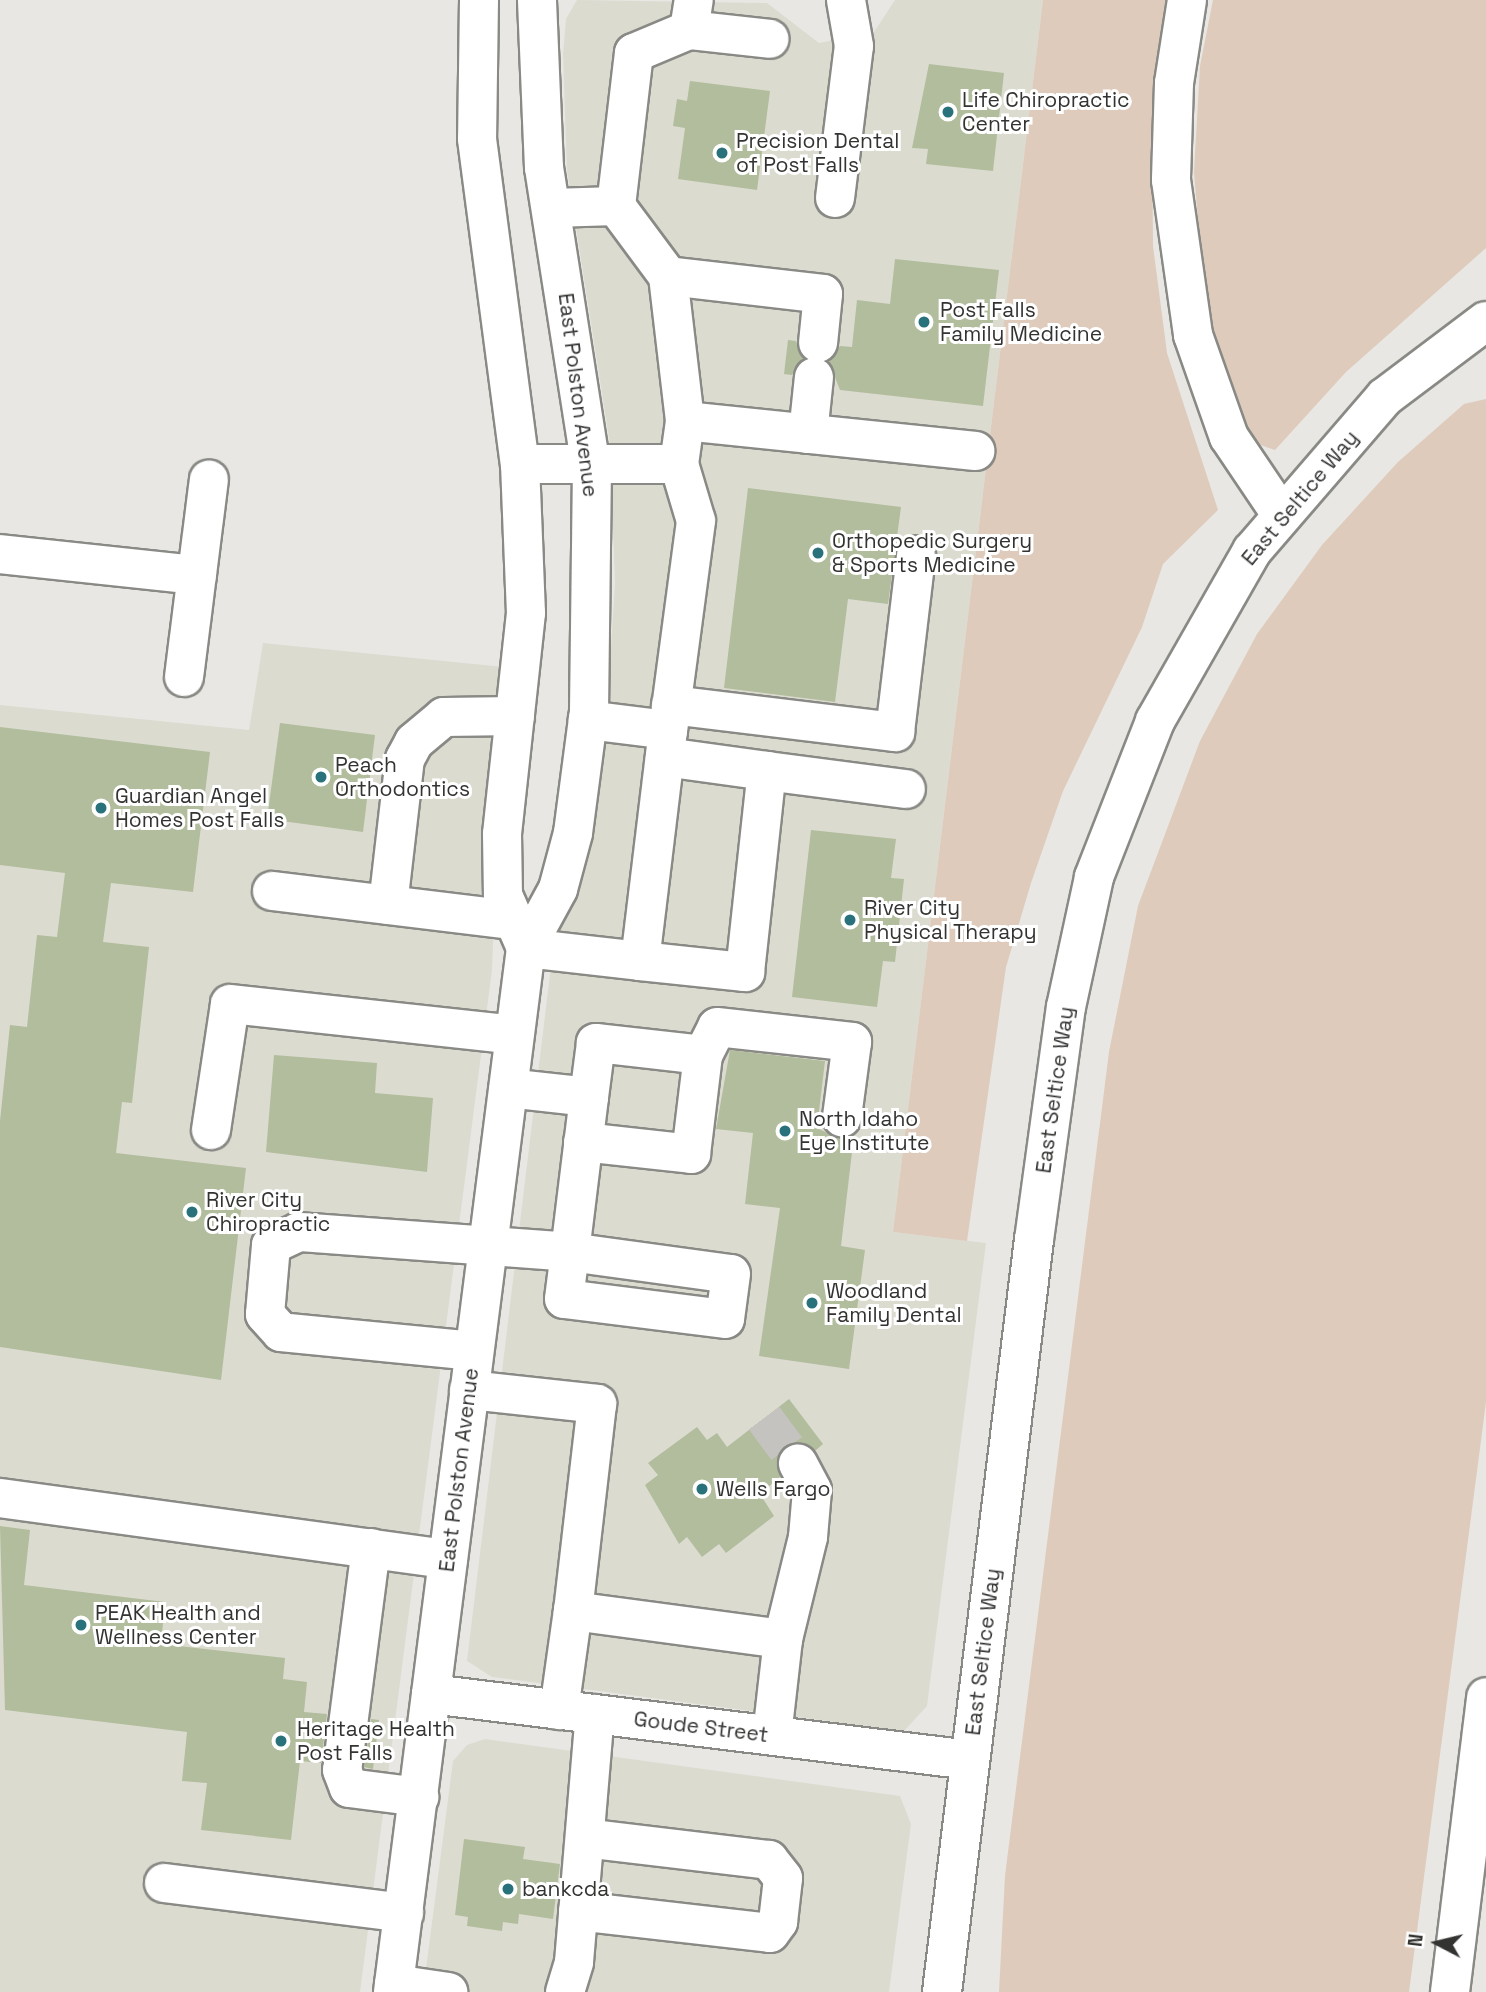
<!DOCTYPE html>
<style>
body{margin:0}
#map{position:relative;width:1486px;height:1992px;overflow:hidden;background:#e8e7e3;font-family:"Space Grotesk",sans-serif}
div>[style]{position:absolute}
.built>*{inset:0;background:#dcdbd0}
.green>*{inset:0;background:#decbbc}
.building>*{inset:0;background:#b1bd9c}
.minor-tunnel>*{height:38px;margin-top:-19px;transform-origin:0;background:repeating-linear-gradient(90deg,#c4c3bf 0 38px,transparent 0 57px)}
.roads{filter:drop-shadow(2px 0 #898985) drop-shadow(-2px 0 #898985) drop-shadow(0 2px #898985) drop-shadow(0 -2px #898985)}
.minor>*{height:38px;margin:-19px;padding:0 19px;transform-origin:19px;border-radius:19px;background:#fff}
.major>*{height:38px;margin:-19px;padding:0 19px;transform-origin:19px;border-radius:19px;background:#fff}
.highway>*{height:38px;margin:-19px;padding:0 19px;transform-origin:19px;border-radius:19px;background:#fff}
.dots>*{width:19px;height:19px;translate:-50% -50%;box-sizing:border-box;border:4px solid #fff;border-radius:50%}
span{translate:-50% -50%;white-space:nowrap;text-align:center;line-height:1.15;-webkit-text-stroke:6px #fff;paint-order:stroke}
.poi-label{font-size:21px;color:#333331}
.left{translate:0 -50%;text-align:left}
.street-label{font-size:21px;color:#333331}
.north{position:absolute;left:1402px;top:1908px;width:70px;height:70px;-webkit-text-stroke:5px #fff;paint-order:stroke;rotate:277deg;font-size:19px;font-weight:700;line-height:28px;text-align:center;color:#333331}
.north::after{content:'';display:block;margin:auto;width:24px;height:32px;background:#333331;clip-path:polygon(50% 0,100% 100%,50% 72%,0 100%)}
</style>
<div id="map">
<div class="built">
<i style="clip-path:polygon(577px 0,767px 3px,819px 43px,874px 32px,895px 0,1043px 0,893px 1232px,986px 1243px,927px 1706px,904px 1731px,492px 1677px,467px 1661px,554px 941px,596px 793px,610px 664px,615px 583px,610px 444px,567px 170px,563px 54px,566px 19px)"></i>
<i style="clip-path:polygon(263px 643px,504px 667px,492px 970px,360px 1992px,0 1992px,0 705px,249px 730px)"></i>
<i style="clip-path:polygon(485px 1739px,900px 1796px,911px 1824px,889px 1992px,423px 1992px,453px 1761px,467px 1745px)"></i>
</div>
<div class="green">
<i style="clip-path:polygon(1043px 0,1167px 0,1152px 127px,1153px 246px,1167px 353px,1218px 510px,1163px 564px,1142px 627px,1063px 791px,1031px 883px,1006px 967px,967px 1241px,893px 1232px)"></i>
<i style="clip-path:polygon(1213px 0,1486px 0,1486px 248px,1346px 372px,1275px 450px,1252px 442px,1218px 380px,1202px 268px,1194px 172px,1200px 66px)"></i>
<i style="clip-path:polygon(1486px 399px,1486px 1402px,1409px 1992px,999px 1992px,1005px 1876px,1109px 1052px,1138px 906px,1200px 741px,1257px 634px,1322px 545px,1398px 462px,1464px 404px)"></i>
</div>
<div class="building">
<i style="clip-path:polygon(929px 64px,1004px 73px,993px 171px,926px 164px,928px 149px,912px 148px)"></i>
<i style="clip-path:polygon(690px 81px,770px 91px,757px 190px,678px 179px,685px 128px,673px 126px,677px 99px,687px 101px)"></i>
<i style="clip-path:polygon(895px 259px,999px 270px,983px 406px,840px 390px,829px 362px,840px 346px,852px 347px,857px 300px,890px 304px)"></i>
<i style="clip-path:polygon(788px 340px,796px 341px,803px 358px,792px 375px,784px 374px)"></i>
<i style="clip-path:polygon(748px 488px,901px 507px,888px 604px,848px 599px,835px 702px,724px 688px)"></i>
<i style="clip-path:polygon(280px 723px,375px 735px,363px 832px,267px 819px)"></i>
<i style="clip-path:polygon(0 727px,210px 752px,193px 892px,111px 883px,103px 942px,149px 947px,132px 1103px,122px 1102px,116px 1153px,246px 1168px,221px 1380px,0 1347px,0 1121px,10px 1025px,27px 1027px,37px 935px,57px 937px,65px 873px,0 865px)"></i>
<i style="clip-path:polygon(811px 830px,896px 839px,891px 878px,904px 879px,895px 962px,883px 961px,877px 1007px,792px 997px)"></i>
<i style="clip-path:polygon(730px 1050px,825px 1061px,817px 1128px,838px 1138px,854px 1135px,841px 1246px,865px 1250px,849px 1369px,759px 1356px,780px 1208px,745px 1204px,753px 1133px,716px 1129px)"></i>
<i style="clip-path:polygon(274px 1055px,377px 1063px,375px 1093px,433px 1098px,427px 1172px,266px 1152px)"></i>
<i style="clip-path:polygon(789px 1399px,823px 1444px,815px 1451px,798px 1442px,780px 1452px,780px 1477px,760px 1494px,774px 1516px,726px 1553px,719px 1544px,702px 1557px,687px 1537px,679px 1544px,645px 1485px,658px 1475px,648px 1463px,697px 1427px,707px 1440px,717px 1433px,727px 1447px)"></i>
<i style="clip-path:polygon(0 1526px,30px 1530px,24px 1585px,165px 1602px,161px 1644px,285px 1658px,283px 1679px,307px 1682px,304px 1712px,327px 1714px,321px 1763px,300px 1761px,291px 1840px,201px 1830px,207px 1783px,182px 1781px,187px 1732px,5px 1710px)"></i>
<i style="clip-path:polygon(371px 1719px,379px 1720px,373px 1769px,364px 1767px)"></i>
<i style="clip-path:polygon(464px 1839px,525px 1847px,523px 1859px,560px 1864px,553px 1919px,519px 1914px,518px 1924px,503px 1922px,502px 1931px,467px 1926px,468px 1917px,455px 1915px)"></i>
</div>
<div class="minor-tunnel">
<i style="left:764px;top:1418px;width:57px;rotate:53.5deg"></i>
</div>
<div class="roads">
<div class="minor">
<i style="left:479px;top:0;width:139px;rotate:90.8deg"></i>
<i style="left:477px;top:139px;width:328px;rotate:82.5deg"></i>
<i style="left:520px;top:464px;width:149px;rotate:87.7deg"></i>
<i style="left:526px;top:613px;width:222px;rotate:96.2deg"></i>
<i style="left:502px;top:834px;width:61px;rotate:89.1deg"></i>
<i style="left:503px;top:895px;width:58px;rotate:66.5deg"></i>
<i style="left:689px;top:30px;width:81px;rotate:6.3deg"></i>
<i style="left:835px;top:198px;width:153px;rotate:-82.9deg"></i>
<i style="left:854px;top:46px;width:47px;rotate:-99.9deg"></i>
<i style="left:616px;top:206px;width:154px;rotate:-83.3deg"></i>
<i style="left:634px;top:53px;width:60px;rotate:-22.7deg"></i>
<i style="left:689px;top:30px;width:30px;rotate:-81deg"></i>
<i style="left:552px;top:208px;width:64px;rotate:-1.8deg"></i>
<i style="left:616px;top:206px;width:87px;rotate:53.4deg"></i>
<i style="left:668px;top:276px;width:146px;rotate:83.3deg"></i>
<i style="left:685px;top:421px;width:43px;rotate:97.9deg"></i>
<i style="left:668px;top:276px;width:156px;rotate:6.6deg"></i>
<i style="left:823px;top:294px;width:49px;rotate:95.8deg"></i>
<i style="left:685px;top:421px;width:292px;rotate:5.9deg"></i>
<i style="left:808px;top:434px;width:57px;rotate:-84deg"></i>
<i style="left:520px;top:464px;width:159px"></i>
<i style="left:679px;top:464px;width:59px;rotate:73.4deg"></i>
<i style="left:696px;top:521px;width:211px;rotate:97.6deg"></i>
<i style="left:0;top:554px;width:198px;rotate:6.1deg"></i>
<i style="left:184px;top:677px;width:199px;rotate:-82.8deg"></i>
<i style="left:671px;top:705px;width:226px;rotate:6.9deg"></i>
<i style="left:895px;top:732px;width:178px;rotate:-83.2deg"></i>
<i style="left:767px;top:771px;width:140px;rotate:7.4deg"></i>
<i style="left:272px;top:891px;width:240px;rotate:6.9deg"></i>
<i style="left:388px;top:905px;width:147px;rotate:-83.4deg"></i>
<i style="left:405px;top:759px;width:19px;rotate:-62deg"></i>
<i style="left:414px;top:742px;width:39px;rotate:-40deg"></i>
<i style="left:444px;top:717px;width:71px;rotate:-0.8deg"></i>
<i style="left:526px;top:948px;width:115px;rotate:6.5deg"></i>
<i style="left:640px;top:961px;width:233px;rotate:-83.1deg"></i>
<i style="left:668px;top:730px;width:81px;rotate:-172.9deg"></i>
<i style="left:640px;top:961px;width:106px;rotate:6deg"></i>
<i style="left:745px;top:972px;width:202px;rotate:-83.8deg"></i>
<i style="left:767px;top:771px;width:103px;rotate:-172.2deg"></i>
<i style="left:703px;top:1055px;width:31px;rotate:-63deg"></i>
<i style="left:717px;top:1027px;width:136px;rotate:6.3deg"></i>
<i style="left:852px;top:1042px;width:76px;rotate:97.6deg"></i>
<i style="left:211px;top:1130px;width:127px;rotate:-81.4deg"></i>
<i style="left:230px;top:1004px;width:286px;rotate:6.2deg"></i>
<i style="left:583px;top:1142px;width:109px;rotate:6.3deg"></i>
<i style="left:691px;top:1154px;width:100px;rotate:-83.1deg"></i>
<i style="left:703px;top:1055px;width:108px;rotate:-173.6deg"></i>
<i style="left:596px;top:1043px;width:54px;rotate:97.4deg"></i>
<i style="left:570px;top:1252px;width:162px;rotate:7.8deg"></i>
<i style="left:731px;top:1274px;width:45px;rotate:97.6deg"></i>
<i style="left:725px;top:1319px;width:162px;rotate:-172.9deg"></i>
<i style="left:564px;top:1299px;width:47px;rotate:-82.7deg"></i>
<i style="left:474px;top:1351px;width:194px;rotate:-174.4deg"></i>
<i style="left:281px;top:1332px;width:24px;rotate:-132deg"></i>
<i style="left:265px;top:1314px;width:69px;rotate:-85deg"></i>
<i style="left:271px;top:1245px;width:31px;rotate:-25deg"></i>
<i style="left:299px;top:1232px;width:272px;rotate:4.2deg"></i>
<i style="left:570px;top:1252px;width:156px;rotate:-83deg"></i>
<i style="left:589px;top:1097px;width:81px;rotate:-173.7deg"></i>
<i style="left:469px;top:1390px;width:129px;rotate:6.2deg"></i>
<i style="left:597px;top:1404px;width:208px;rotate:96.6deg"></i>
<i style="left:0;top:1498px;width:452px;rotate:7.8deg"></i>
<i style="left:371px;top:1548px;width:224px;rotate:97.4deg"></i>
<i style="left:342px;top:1770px;width:19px;rotate:69deg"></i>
<i style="left:349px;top:1788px;width:71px;rotate:7.3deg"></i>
<i style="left:783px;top:1639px;width:105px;rotate:-76.2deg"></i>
<i style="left:808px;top:1537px;width:47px;rotate:-85.1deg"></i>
<i style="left:812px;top:1490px;width:30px;rotate:-118deg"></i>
<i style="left:431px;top:1694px;width:543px;rotate:6.98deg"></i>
<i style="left:559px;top:1710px;width:100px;rotate:-82deg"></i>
<i style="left:573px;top:1611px;width:212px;rotate:7.6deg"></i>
<i style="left:783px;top:1639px;width:97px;rotate:96.5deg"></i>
<i style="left:164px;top:1883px;width:242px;rotate:7.1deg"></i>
<i style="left:578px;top:1911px;width:193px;rotate:6.5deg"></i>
<i style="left:770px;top:1933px;width:14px;rotate:-54deg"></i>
<i style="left:778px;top:1922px;width:44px;rotate:-83.5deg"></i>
<i style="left:783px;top:1878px;width:23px;rotate:-128deg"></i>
<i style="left:769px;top:1860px;width:185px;rotate:-173.2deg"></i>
<i style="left:394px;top:1984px;width:55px;rotate:8.4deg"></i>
<i style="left:393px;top:1992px;width:1052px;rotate:-82.74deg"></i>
<i style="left:526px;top:948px;width:67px;rotate:-61.5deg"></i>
<i style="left:558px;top:889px;width:58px;rotate:-75deg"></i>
<i style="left:573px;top:833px;width:123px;rotate:-82.5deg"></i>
<i style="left:589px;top:711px;width:237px;rotate:-89.3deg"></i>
<i style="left:592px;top:474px;width:310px;rotate:-98.9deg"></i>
<i style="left:544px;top:168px;width:168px;rotate:-92.4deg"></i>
<i style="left:565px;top:1992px;width:31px;rotate:-73deg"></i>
<i style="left:574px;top:1962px;width:249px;rotate:-85.2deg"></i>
</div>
<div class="major">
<i style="left:942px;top:1992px;width:758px;rotate:-83.03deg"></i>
<i style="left:1034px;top:1240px;width:235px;rotate:-82.2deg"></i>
<i style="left:1066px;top:1007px;width:133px;rotate:-77.8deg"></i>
<i style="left:1094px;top:877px;width:168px;rotate:-68.6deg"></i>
<i style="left:1155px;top:721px;width:196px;rotate:-60.3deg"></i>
<i style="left:1252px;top:551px;width:203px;rotate:-49.2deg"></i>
<i style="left:1385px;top:397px;width:126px;rotate:-37deg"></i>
</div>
<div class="highway">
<i style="left:1187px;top:0;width:84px;rotate:98.9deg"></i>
<i style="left:1174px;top:83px;width:97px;rotate:91.8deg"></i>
<i style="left:1171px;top:180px;width:157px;rotate:81.9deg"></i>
<i style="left:1193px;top:335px;width:108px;rotate:70.6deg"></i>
<i style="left:1229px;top:437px;width:93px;rotate:56deg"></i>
<i style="left:1450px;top:1992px;width:297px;rotate:-83deg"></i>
</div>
</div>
<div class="dots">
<i style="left:948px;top:112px;background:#29727b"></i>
<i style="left:722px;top:153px;background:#29727b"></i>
<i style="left:924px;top:322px;background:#29727b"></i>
<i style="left:818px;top:553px;background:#29727b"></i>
<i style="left:321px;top:777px;background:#29727b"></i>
<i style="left:101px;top:808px;background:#29727b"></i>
<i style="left:850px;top:920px;background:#29727b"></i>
<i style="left:785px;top:1131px;background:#29727b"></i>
<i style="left:192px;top:1212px;background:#29727b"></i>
<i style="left:812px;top:1303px;background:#29727b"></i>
<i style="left:702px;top:1489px;background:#29727b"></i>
<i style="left:81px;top:1625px;background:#29727b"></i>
<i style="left:281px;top:1741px;background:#29727b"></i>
<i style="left:508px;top:1889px;background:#29727b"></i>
</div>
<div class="poi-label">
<span class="left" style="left:962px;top:112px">Life Chiropractic<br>Center</span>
<span class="left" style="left:736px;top:153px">Precision Dental<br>of Post Falls</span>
<span class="left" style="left:940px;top:322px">Post Falls<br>Family Medicine</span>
<span class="left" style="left:832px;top:553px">Orthopedic Surgery<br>&amp; Sports Medicine</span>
<span class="left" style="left:335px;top:777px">Peach<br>Orthodontics</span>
<span class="left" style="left:115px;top:808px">Guardian Angel<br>Homes Post Falls</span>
<span class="left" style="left:864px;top:920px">River City<br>Physical Therapy</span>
<span class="left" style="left:799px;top:1131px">North Idaho<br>Eye Institute</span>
<span class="left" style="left:206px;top:1212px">River City<br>Chiropractic</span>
<span class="left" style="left:826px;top:1303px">Woodland<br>Family Dental</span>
<span class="left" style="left:716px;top:1489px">Wells Fargo</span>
<span class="left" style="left:95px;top:1625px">PEAK Health and<br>Wellness Center</span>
<span class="left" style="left:297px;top:1741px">Heritage Health<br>Post Falls</span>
<span class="left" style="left:522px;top:1889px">bankcda</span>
</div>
<div class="street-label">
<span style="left:578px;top:395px;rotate:83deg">East Polston Avenue</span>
<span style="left:1300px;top:498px;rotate:-50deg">East Seltice Way</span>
<span style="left:1055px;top:1090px;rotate:-82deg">East Seltice Way</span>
<span style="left:459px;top:1470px;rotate:-83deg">East Polston Avenue</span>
<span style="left:983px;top:1652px;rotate:-83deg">East Seltice Way</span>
<span style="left:701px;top:1727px;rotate:7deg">Goude Street</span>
</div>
<div class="north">N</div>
</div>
